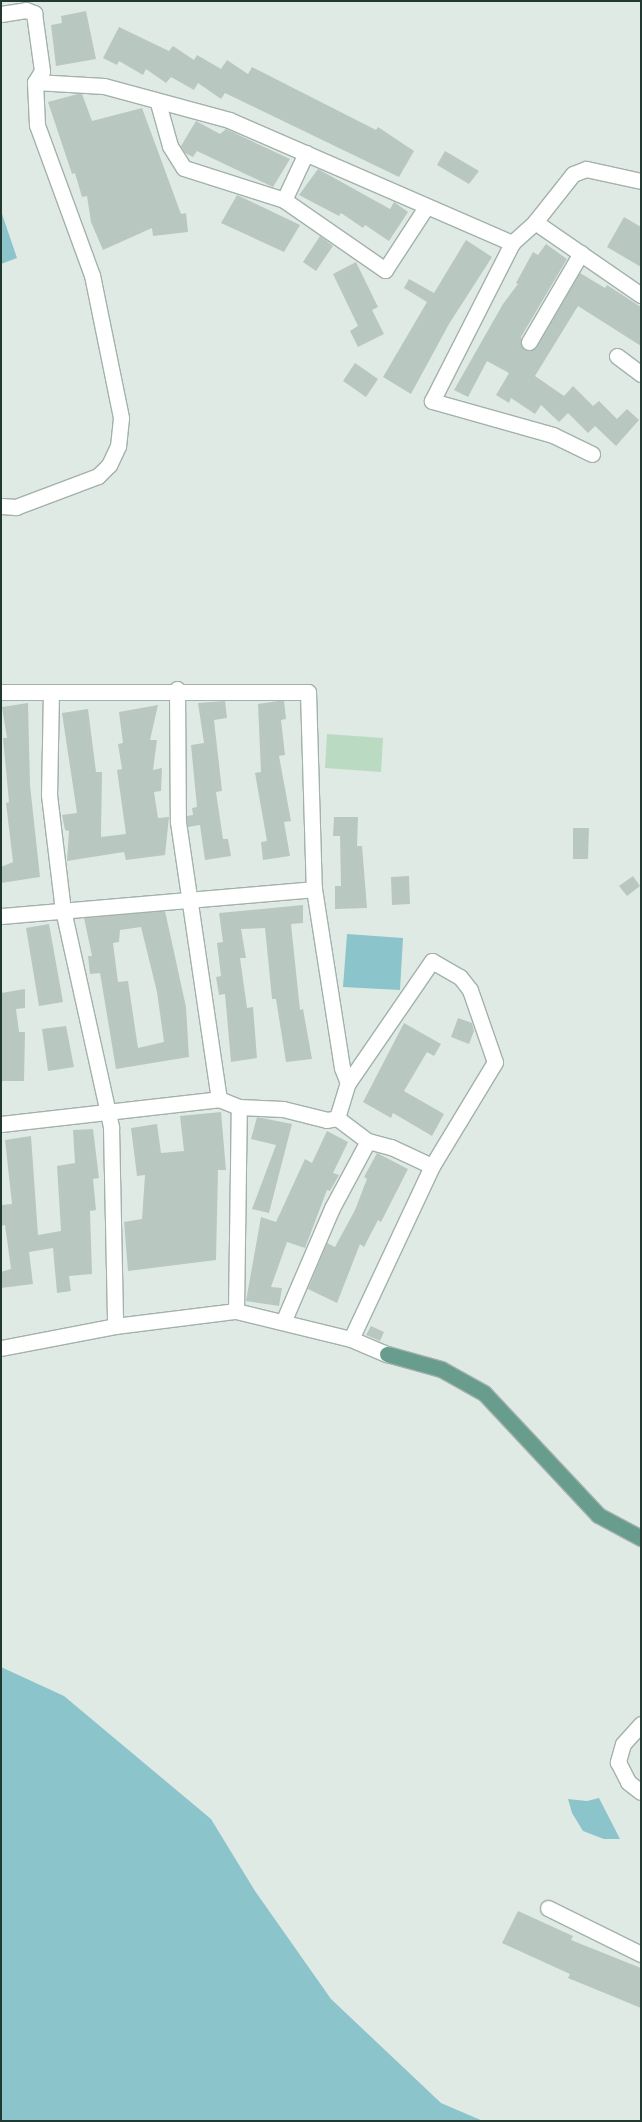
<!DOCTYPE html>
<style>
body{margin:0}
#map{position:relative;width:642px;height:2122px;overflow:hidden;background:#e0eae5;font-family:Manrope,sans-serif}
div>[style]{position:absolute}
.green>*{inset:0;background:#badac2}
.water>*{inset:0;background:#8cc4cc}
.building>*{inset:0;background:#b9c7c1}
.roads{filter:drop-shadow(1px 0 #a3b1ac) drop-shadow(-1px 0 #a3b1ac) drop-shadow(0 1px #a3b1ac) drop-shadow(0 -1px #a3b1ac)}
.minor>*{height:15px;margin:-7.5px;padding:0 7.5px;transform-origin:7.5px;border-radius:7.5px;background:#fff}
.major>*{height:15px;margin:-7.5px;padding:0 7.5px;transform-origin:7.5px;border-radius:7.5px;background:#689c8d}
span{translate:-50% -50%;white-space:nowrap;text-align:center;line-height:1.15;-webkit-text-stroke:4.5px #f0f7f3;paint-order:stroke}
.frame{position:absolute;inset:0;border:2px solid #223932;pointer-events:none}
</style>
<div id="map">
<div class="green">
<i style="clip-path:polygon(327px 734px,383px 738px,381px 772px,325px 768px)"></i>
</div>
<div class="water">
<i style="clip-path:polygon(1px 211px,17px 258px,1px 264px)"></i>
<i style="clip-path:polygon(347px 934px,403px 938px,400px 990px,343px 987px)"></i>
<i style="clip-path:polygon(1px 1667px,64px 1696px,211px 1819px,255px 1891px,331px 1999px,441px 2103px,483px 2121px,1px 2121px)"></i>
<i style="clip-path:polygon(599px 1798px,620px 1839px,604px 1839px,583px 1831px,572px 1813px,568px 1799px,587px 1801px)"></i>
</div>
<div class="building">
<i style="clip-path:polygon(86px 11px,96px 59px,56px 66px,51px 25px,62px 23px,61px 16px)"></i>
<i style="clip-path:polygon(119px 27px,169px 51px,173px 46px,194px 60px,197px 55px,221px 69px,227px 60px,248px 74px,252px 67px,376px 130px,378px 127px,414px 151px,399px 177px,225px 93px,221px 99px,198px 83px,194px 90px,171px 77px,166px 83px,146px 69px,143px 75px,119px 61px,117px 65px,103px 58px)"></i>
<i style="clip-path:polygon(78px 94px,82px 94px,92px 121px,142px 108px,181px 214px,186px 213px,188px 232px,153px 236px,152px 228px,103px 250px,91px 222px,87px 196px,82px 197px,75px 173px,72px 174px,48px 102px)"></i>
<i style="clip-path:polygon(196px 121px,220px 134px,226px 129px,290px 159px,273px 187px,197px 151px,193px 157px,185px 153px,181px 146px)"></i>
<i style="clip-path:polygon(445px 151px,479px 171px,469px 184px,437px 165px)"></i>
<i style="clip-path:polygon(318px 169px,390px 209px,394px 202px,408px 212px,389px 241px,365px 225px,363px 228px,341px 213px,339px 216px,299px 195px)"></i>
<i style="clip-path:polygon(237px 195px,300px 225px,284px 252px,221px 223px)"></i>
<i style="clip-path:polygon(624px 217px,641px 227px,641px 267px,607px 247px)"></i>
<i style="clip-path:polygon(320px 236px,333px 246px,316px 271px,303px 262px)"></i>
<i style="clip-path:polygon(466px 240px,492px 257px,449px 324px,411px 394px,383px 377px,427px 302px,404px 288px,409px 279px,434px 293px)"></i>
<i style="clip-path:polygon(546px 244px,567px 259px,521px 337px,524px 350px,537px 347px,580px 273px,605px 288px,607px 285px,641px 307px,641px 346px,578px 306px,535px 376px,564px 396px,573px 386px,593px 406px,599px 401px,617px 419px,627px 409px,639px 420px,616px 446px,595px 426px,588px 433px,568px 413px,559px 422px,541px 405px,535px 414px,511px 398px,509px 403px,496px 395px,509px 373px,487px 361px,468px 397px,454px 390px,503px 304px,518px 284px,516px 283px,533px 252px,538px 255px)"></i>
<i style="clip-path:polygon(356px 262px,378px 307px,372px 310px,384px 334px,358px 347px,350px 331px,358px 326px,333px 274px)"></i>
<i style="clip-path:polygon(355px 363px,378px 379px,366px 397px,343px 381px)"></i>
<i style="clip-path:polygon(225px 701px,227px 718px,214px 720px,222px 791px,216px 792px,223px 839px,228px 839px,231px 856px,205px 860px,200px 825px,188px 827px,187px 821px,187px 816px,193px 815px,192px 808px,197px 807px,191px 745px,204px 743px,198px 703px)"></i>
<i style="clip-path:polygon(278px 701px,284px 701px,286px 719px,281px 720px,285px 755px,279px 756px,291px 821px,284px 822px,290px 856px,263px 860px,261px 842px,267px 841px,255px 773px,261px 772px,258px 704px)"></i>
<i style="clip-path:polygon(28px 703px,30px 785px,40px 877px,1px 883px,1px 867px,13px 862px,6px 803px,9px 802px,3px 738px,7px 738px,2px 707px)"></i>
<i style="clip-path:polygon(158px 705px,150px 740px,157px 740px,153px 770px,162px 768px,161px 791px,154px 792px,158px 818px,169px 817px,165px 855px,126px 860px,124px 852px,67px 861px,69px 831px,65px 830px,62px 815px,77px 813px,62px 713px,88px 709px,96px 772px,102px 772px,101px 837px,126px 834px,117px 770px,122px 769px,118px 744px,123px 743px,119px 712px)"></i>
<i style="clip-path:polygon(334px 817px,358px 817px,357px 846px,362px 846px,367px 908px,335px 909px,335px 886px,341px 886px,340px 836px,333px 836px)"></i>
<i style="clip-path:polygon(573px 828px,589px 828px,588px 859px,573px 859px)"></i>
<i style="clip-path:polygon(409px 876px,410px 904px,392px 905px,391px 877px)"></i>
<i style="clip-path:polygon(633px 876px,640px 886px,627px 896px,619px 886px)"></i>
<i style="clip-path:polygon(303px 905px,303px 923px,291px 924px,300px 1010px,303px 1009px,312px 1059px,286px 1062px,276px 999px,272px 999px,265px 928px,241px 929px,246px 958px,240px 958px,247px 1008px,253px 1007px,257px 1058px,231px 1062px,225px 994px,219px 995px,216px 977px,221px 976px,217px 943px,223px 942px,219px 913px)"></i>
<i style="clip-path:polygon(evenodd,165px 911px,186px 1007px,189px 1057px,116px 1069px,100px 973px,90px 974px,88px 956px,92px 956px,84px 918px,165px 911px,141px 927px,157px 992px,164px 1042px,138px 1048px,128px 981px,118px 982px,113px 943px,119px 942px,120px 930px,141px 927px)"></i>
<i style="clip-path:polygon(49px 924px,63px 1002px,39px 1006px,26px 928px)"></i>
<i style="clip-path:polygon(25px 989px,25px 1008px,16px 1009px,19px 1032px,25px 1032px,24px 1081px,1px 1081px,1px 993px)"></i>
<i style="clip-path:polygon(458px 1018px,472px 1023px,474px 1031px,469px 1044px,451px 1037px)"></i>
<i style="clip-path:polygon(404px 1023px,441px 1044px,434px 1056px,427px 1052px,404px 1091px,444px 1114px,432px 1136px,393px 1113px,391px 1118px,363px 1102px)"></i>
<i style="clip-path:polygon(66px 1026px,74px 1067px,48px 1071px,42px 1029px)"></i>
<i style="clip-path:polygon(221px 1112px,226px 1170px,218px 1170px,216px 1260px,128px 1271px,124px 1222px,142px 1219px,145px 1175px,137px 1176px,131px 1128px,157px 1124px,161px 1153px,184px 1151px,180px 1116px)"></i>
<i style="clip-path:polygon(257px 1117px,292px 1124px,269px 1213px,252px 1209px,276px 1145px,251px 1139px)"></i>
<i style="clip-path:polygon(93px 1129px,99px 1178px,93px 1179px,96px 1210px,90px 1211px,92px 1274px,69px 1276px,71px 1291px,57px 1293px,53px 1248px,29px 1252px,33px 1284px,1px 1288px,1px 1272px,11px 1269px,5px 1225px,1px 1226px,1px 1205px,12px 1204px,5px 1140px,31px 1136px,38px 1235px,61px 1231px,57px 1166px,75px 1163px,73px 1130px)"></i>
<i style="clip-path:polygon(327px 1131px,348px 1142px,333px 1173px,339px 1175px,330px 1191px,327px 1190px,305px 1248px,287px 1242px,271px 1287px,282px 1288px,279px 1306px,246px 1301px,261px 1217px,276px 1222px,305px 1159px,312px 1163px)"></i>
<i style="clip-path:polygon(377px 1153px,408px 1169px,381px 1222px,378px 1220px,364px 1247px,360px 1244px,337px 1303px,308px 1289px,327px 1243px,335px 1247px,355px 1210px,367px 1179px,364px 1177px)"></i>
<i style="clip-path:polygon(371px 1326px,384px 1332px,380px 1341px,366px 1335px)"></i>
<i style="clip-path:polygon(518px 1911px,573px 1936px,571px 1940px,641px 1968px,641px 2008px,568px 1978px,570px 1974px,502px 1943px)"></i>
</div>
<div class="roads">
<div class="minor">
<i style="left:1px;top:14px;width:25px;rotate:-9deg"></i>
<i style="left:26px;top:10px;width:9px;rotate:21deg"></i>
<i style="left:34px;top:13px;width:59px;rotate:82.1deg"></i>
<i style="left:42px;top:71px;width:13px;rotate:122deg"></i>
<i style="left:35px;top:82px;width:43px;rotate:87.3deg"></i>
<i style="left:37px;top:125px;width:160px;rotate:69.9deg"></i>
<i style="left:92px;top:275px;width:146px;rotate:78.5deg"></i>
<i style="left:121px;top:418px;width:28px;rotate:96deg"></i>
<i style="left:118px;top:446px;width:21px;rotate:115deg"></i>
<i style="left:109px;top:465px;width:16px;rotate:135deg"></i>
<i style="left:98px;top:476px;width:88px;rotate:159.3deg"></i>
<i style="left:16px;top:507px;width:15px;rotate:-176deg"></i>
<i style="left:35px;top:82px;width:69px;rotate:3.3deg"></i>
<i style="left:104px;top:86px;width:130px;rotate:15.2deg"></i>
<i style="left:229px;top:120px;width:309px;rotate:23.5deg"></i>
<i style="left:158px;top:103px;width:45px;rotate:74.4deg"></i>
<i style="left:170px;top:146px;width:26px;rotate:58deg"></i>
<i style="left:184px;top:168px;width:105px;rotate:17.7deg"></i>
<i style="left:284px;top:200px;width:123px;rotate:34.7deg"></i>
<i style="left:385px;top:270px;width:75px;rotate:-56.9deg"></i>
<i style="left:284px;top:200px;width:52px;rotate:-64.9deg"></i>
<i style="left:535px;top:222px;width:129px;rotate:34.6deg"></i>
<i style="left:529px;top:342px;width:103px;rotate:-59.7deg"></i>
<i style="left:617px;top:356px;width:30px;rotate:37deg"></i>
<i style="left:592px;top:454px;width:43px;rotate:-154deg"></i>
<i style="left:553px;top:435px;width:126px;rotate:-164.3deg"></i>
<i style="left:432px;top:401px;width:177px;rotate:-63.1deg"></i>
<i style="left:512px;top:243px;width:31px;rotate:-42deg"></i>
<i style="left:535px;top:222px;width:61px;rotate:-51.6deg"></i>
<i style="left:573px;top:174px;width:14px;rotate:-21deg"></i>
<i style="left:586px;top:169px;width:56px;rotate:12.3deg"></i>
<i style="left:177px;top:689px;width:133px;rotate:89.6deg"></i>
<i style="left:178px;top:822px;width:280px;rotate:81.6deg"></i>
<i style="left:1px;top:692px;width:307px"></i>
<i style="left:308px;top:692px;width:197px;rotate:88.3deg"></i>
<i style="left:314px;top:889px;width:181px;rotate:81.1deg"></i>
<i style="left:342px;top:1068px;width:16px;rotate:68deg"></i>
<i style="left:51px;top:692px;width:103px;rotate:91.1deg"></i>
<i style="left:49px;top:795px;width:116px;rotate:83.1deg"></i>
<i style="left:63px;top:910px;width:222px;rotate:77.5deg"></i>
<i style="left:111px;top:1127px;width:199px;rotate:88.8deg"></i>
<i style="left:1px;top:916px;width:314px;rotate:-4.9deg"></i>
<i style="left:337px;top:1118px;width:37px;rotate:-73deg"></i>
<i style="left:348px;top:1083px;width:148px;rotate:-55.5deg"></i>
<i style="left:432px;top:961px;width:32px;rotate:30deg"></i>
<i style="left:460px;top:977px;width:16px;rotate:52deg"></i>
<i style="left:470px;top:990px;width:76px;rotate:70.9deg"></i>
<i style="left:495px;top:1062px;width:122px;rotate:121.2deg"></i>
<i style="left:432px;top:1166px;width:191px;rotate:115.1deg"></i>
<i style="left:1px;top:1124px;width:219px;rotate:-6.5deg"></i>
<i style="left:219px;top:1099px;width:22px;rotate:22deg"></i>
<i style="left:239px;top:1107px;width:44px;rotate:2.6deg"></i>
<i style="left:283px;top:1109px;width:45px;rotate:14deg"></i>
<i style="left:327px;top:1120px;width:10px;rotate:-11deg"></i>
<i style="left:337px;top:1118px;width:39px;rotate:37deg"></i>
<i style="left:368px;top:1141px;width:24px;rotate:15deg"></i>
<i style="left:391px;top:1147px;width:45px;rotate:24.9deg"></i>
<i style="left:236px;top:1311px;width:204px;rotate:-89.2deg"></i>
<i style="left:284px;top:1320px;width:122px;rotate:-66.8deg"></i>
<i style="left:332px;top:1208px;width:76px;rotate:-61.8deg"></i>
<i style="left:1px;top:1348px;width:116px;rotate:-10.9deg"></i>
<i style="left:115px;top:1326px;width:122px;rotate:-7.1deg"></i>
<i style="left:236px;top:1311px;width:118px;rotate:13.7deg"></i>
<i style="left:351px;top:1339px;width:39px;rotate:23deg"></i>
<i style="left:641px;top:1724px;width:27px;rotate:132deg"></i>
<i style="left:623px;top:1744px;width:19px;rotate:106deg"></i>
<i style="left:618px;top:1762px;width:22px;rotate:63deg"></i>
<i style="left:628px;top:1782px;width:16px;rotate:38deg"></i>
<i style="left:548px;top:1908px;width:104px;rotate:26.3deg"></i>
</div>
<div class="major">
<i style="left:387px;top:1354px;width:56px;rotate:15.5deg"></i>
<i style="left:441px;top:1369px;width:49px;rotate:29.2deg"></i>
<i style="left:484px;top:1393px;width:167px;rotate:46.9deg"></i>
<i style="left:598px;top:1515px;width:49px;rotate:28.1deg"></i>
</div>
</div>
<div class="frame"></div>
</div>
